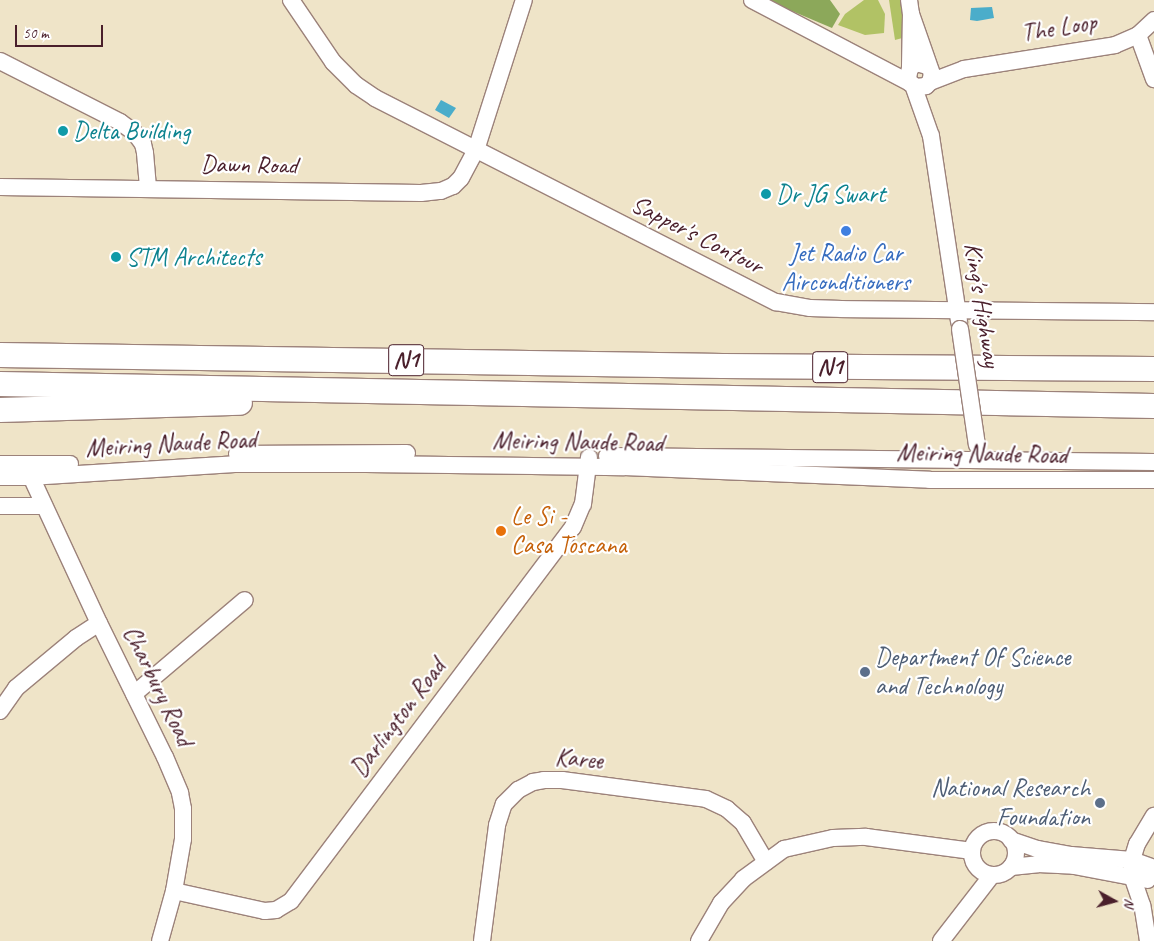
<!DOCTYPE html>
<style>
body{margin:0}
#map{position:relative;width:1154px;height:941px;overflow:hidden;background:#efe4c8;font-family:Caveat,sans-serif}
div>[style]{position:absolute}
.green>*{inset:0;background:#b1c265}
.forest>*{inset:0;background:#8ca85a}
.water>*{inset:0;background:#4badca}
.roads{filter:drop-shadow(1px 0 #9c827a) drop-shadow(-1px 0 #9c827a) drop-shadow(0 1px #9c827a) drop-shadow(0 -1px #9c827a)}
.minor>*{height:16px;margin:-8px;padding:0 8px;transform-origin:8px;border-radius:8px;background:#fff}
.minor>.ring{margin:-8px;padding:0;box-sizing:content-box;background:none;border:16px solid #fff;border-radius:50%}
.highway>*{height:24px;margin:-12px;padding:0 12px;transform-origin:12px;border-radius:12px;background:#fff}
.bridges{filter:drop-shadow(1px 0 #9c827a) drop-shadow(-1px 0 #9c827a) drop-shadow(0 1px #9c827a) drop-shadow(0 -1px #9c827a)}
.minor-bridge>*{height:16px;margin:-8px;padding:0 8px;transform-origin:8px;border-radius:8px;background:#fff}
.dots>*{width:14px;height:14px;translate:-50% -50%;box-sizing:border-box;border:2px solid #fff;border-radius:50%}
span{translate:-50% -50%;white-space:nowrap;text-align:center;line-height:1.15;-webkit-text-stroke:4.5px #fff;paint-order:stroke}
.shield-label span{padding:1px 4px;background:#fff;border:1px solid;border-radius:4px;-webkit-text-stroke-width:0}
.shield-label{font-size:24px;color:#4a1f2b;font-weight:700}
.street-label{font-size:25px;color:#4a1f2b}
.culture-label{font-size:25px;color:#0d838f}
.left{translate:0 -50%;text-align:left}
.shop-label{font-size:25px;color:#366cbe}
.food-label{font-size:25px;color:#c56008}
.service-label{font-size:25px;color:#4e5e75}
.right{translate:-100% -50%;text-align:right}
.north{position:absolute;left:1089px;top:876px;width:50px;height:50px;-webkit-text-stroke:4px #fff;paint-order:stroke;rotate:97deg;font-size:14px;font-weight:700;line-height:20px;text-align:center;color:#4a1f2b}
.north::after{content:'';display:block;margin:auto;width:18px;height:22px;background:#4a1f2b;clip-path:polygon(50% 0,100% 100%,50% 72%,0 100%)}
.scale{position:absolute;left:15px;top:25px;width:88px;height:22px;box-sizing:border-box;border:2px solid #4a1f2b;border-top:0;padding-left:6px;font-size:15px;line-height:18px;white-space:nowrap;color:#4a1f2b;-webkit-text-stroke:4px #fff;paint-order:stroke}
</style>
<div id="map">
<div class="green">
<i style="clip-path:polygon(864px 0,878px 0,885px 14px,884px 33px,865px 35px,838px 25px,845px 14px)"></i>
<i style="clip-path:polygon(889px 0,901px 0,906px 37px,895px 40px)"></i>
</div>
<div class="forest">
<i style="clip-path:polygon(766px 0,830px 0,840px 14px,832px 28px)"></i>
</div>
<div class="water">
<i style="clip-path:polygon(992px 7px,994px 18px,977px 21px,970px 20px,971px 8px)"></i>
<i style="clip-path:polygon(441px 100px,456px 108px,449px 118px,435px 110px)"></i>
</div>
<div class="roads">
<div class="minor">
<i style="left:291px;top:0;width:75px;rotate:55.9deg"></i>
<i style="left:333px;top:62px;width:33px;rotate:45deg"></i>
<i style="left:356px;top:85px;width:23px;rotate:34deg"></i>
<i style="left:375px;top:98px;width:450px;rotate:27deg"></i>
<i style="left:776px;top:302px;width:35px;rotate:10deg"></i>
<i style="left:810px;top:308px;width:32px;rotate:2deg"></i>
<i style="left:842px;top:309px;width:312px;rotate:0.6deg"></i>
<i style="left:752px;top:0;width:178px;rotate:27.7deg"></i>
<i style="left:909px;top:0;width:14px;rotate:82deg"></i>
<i style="left:911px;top:14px;width:54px;rotate:91.1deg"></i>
<i style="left:911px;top:14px;width:64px;rotate:70.7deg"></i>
<i style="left:932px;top:74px;width:8px;rotate:104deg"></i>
<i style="left:930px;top:82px;width:6px;rotate:135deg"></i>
<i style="left:926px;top:86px;width:10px;rotate:174deg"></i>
<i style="left:916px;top:87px;width:7px;rotate:-146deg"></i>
<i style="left:910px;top:83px;width:5px;rotate:-112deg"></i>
<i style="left:908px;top:78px;width:10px;rotate:-79deg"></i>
<i style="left:910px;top:68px;width:9px;rotate:-36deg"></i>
<i style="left:917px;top:63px;width:10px;rotate:17deg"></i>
<i style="left:1138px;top:35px;width:47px;rotate:70deg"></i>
<i style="left:0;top:61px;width:135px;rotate:26.9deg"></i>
<i style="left:120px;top:122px;width:17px;rotate:36deg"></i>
<i style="left:134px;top:132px;width:15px;rotate:53deg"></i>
<i style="left:143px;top:144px;width:9px;rotate:77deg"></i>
<i style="left:145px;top:153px;width:36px;rotate:85deg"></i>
<i style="left:930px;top:82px;width:36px;rotate:-21deg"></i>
<i style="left:964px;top:69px;width:153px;rotate:-9deg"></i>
<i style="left:1115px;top:45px;width:25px;rotate:-23deg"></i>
<i style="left:1138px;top:35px;width:22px;rotate:-43deg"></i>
<i style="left:913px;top:85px;width:54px;rotate:70.6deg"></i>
<i style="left:931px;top:136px;width:187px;rotate:81.4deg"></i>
<i style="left:0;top:187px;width:421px;rotate:0.8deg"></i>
<i style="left:421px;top:193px;width:20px;rotate:-6deg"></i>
<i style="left:441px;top:191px;width:13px;rotate:-23deg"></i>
<i style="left:453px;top:186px;width:11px;rotate:-45deg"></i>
<i style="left:461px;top:178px;width:32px;rotate:-62deg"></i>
<i style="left:476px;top:150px;width:157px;rotate:-72.3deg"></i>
<i style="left:237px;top:454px;width:170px;rotate:-0.3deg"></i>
<i style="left:607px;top:456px;width:547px;rotate:0.63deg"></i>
<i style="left:0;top:464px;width:70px"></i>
<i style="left:27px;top:468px;width:171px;rotate:65.1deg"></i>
<i style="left:99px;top:623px;width:149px;rotate:63.8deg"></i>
<i style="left:165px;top:757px;width:39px;rotate:67deg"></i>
<i style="left:180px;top:793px;width:16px;rotate:79deg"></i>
<i style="left:183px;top:809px;width:30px;rotate:90deg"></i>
<i style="left:183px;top:839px;width:53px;rotate:99.8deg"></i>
<i style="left:174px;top:891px;width:52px;rotate:105.6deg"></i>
<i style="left:0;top:477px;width:30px"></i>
<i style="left:30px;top:477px;width:205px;rotate:-3.6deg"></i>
<i style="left:235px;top:464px;width:131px"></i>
<i style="left:366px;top:464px;width:258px;rotate:0.7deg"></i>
<i style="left:624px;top:467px;width:306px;rotate:2.4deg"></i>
<i style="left:930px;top:480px;width:224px"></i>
<i style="left:0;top:506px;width:44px"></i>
<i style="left:134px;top:694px;width:145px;rotate:-40.3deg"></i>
<i style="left:0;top:711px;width:28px;rotate:-55deg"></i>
<i style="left:16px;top:688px;width:78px;rotate:-39.8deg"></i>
<i style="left:76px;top:638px;width:27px;rotate:-33deg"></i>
<i class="ring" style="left:972px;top:831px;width:28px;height:28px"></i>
<i style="left:1011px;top:840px;width:28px;rotate:19deg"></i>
<i style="left:1037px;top:849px;width:35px;rotate:10deg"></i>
<i style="left:1071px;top:855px;width:61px;rotate:4.7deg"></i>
<i style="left:1132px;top:860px;width:23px;rotate:20deg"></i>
<i style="left:1011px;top:867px;width:27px;rotate:-6deg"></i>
<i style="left:1038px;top:864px;width:36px;rotate:3deg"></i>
<i style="left:1074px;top:866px;width:75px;rotate:10.7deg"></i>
<i style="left:174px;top:891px;width:93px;rotate:12.4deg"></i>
<i style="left:265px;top:911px;width:11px;rotate:-5deg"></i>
<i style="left:276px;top:910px;width:17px;rotate:-31deg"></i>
<i style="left:291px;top:901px;width:468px;rotate:-53deg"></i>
<i style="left:573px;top:527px;width:25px;rotate:-67deg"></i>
<i style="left:583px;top:504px;width:47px;rotate:-82.7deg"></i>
<i style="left:482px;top:941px;width:117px;rotate:-82.6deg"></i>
<i style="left:497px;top:825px;width:22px;rotate:-72deg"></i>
<i style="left:504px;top:804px;width:20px;rotate:-45deg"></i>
<i style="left:518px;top:790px;width:17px;rotate:-28deg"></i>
<i style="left:533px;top:782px;width:11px;rotate:-10deg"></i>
<i style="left:544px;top:780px;width:18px"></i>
<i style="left:562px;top:780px;width:145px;rotate:7.5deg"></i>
<i style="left:706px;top:799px;width:23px;rotate:25deg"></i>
<i style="left:727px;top:809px;width:21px;rotate:41deg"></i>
<i style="left:743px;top:823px;width:45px;rotate:59.5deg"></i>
<i style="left:699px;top:941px;width:44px;rotate:-59.9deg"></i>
<i style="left:721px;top:903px;width:33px;rotate:-47deg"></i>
<i style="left:743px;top:879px;width:51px;rotate:-36.2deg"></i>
<i style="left:784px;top:849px;width:50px;rotate:-12.7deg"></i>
<i style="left:833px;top:838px;width:33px;rotate:-2deg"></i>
<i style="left:866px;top:837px;width:107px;rotate:7.5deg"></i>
<i style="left:941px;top:941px;width:83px;rotate:-52.3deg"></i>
<i style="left:1148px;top:941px;width:36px;rotate:-99deg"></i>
<i style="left:1142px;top:905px;width:31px;rotate:-109deg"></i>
<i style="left:1132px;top:876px;width:16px;rotate:-90deg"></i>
<i style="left:1132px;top:860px;width:17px;rotate:-73deg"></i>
<i style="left:1137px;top:844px;width:33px;rotate:-59deg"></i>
</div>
<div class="highway">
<i style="left:0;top:355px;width:723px;rotate:0.87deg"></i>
<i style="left:723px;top:366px;width:431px;rotate:0.4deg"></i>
<i style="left:0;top:384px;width:1154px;rotate:1.09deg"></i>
<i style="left:0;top:410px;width:240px;rotate:-1.7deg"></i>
</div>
</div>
<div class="bridges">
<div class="minor-bridge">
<i style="left:960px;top:329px;width:117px;rotate:81.7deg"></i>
</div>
</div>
<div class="dots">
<i style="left:63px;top:131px;background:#0f9aa8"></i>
<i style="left:766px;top:194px;background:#0f9aa8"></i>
<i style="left:846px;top:231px;background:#3f7fe0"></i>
<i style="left:116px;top:257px;background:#0f9aa8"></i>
<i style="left:501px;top:531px;background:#e8710a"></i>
<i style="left:865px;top:672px;background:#5c6f8a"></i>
<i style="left:1100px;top:803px;background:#5c6f8a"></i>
</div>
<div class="shield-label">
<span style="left:406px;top:360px">N1</span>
<span style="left:830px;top:367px">N1</span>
</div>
<div class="street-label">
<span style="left:1059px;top:28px;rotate:-9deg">The Loop</span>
<span style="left:249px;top:165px;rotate:1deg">Dawn Road</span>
<span style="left:697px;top:235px;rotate:27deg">Sapper's Contour</span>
<span style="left:982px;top:305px;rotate:81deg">King's Highway</span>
<span style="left:578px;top:442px;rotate:1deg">Meiring Naude Road</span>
<span style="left:171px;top:444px;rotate:-3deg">Meiring Naude Road</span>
<span style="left:982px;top:454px;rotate:1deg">Meiring Naude Road</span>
<span style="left:158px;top:686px;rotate:64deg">Charbury Road</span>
<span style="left:398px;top:718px;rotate:-53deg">Darlington Road</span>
<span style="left:579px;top:759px;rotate:5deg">Karee</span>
</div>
<div class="culture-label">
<span class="left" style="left:73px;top:131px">Delta Building</span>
<span class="left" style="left:776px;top:194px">Dr JG Swart</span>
<span class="left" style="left:126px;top:257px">STM Architects</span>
</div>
<div class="shop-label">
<span style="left:846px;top:268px">Jet Radio Car<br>Airconditioners</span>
</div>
<div class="food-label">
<span class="left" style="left:511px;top:531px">Le Si -<br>Casa Toscana</span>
</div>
<div class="service-label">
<span class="left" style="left:875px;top:672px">Department Of Science<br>and Technology</span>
<span class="right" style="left:1090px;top:803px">National Research<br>Foundation</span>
</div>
<div class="north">N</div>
<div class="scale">50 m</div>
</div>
